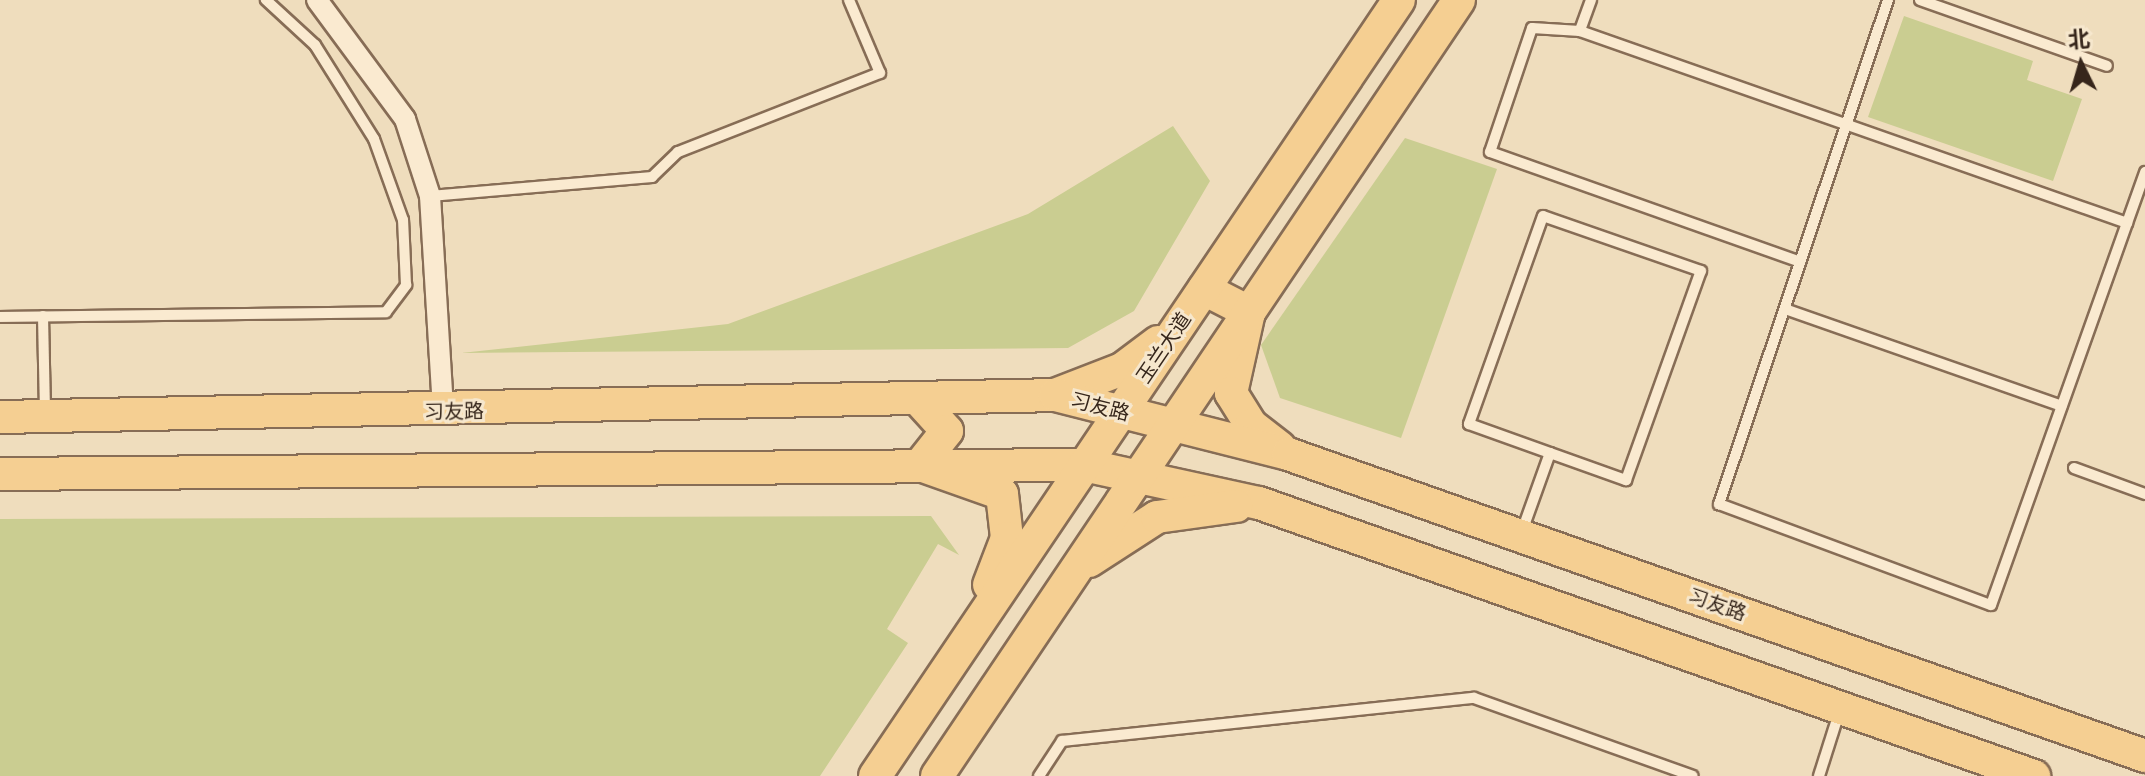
<!DOCTYPE html>
<meta charset="utf-8">
<style>
body{margin:0}
#map{position:relative;width:2145px;height:776px;overflow:hidden;background:#efddbd;font-family:"Times New Roman","Noto Sans SC",serif}
div>[style]{position:absolute}
.green>*{inset:0;background:#cacd91}
.roads{filter:drop-shadow(2px 0 #876d56) drop-shadow(-2px 0 #876d56) drop-shadow(0 2px #876d56) drop-shadow(0 -2px #876d56)}
.lane>*{height:10px;margin:-5px;padding:0 5px;transform-origin:5px;border-radius:5px;background:#faead0}
.street>*{height:20px;margin:-10px;padding:0 10px;transform-origin:10px;border-radius:10px;background:#faead0}
.primary>*{height:32px;margin:-16px;padding:0 16px;transform-origin:16px;border-radius:16px;background:#f5cf92}
span{translate:-50% -50%;white-space:nowrap;text-align:center;line-height:1.15;-webkit-text-stroke:6px #f6e7cd;paint-order:stroke}
.street-label{font-size:20px;color:#36261b}
.north{position:absolute;left:2041px;top:24px;width:80px;height:80px;-webkit-text-stroke:6px #f6e7cd;paint-order:stroke;rotate:355deg;font-size:22px;font-weight:700;line-height:32px;text-align:center;color:#36261b}
.north::after{content:'';display:block;margin:auto;width:28px;height:36px;background:#36261b;clip-path:polygon(50% 0,100% 100%,50% 72%,0 100%)}
</style>
<div id="map">
<div class="green">
<i style="clip-path:polygon(1904px 16px,2033px 61px,2027px 80px,2082px 99px,2053px 181px,1868px 117px)"></i>
<i style="clip-path:polygon(1173px 126px,1210px 181px,1134px 311px,1068px 348px,461px 353px,728px 324px,1028px 214px)"></i>
<i style="clip-path:polygon(1405px 138px,1497px 169px,1401px 438px,1280px 398px,1261px 345px)"></i>
<i style="clip-path:polygon(931px 516px,959px 555px,938px 544px,887px 629px,908px 643px,820px 776px,0 776px,0 519px)"></i>
</div>
<div class="roads">
<div class="lane">
<i style="left:1591px;top:0;width:33px;rotate:110deg"></i>
<i style="left:1580px;top:31px;width:580px;rotate:19.34deg"></i>
<i style="left:1888px;top:0;width:532px;rotate:108.54deg"></i>
<i style="left:1719px;top:504px;width:290px;rotate:20.4deg"></i>
<i style="left:1991px;top:605px;width:460px;rotate:-70.4deg"></i>
<i style="left:1920px;top:0;width:198px;rotate:19.4deg"></i>
<i style="left:1580px;top:31px;width:48px;rotate:-176.4deg"></i>
<i style="left:1532px;top:28px;width:131px;rotate:108.7deg"></i>
<i style="left:1490px;top:152px;width:329px;rotate:19.5deg"></i>
<i style="left:430px;top:196px;width:223px;rotate:-4.9deg"></i>
<i style="left:652px;top:177px;width:36px;rotate:-44deg"></i>
<i style="left:678px;top:152px;width:217px;rotate:-21.4deg"></i>
<i style="left:880px;top:73px;width:79px;rotate:-113deg"></i>
<i style="left:1785px;top:309px;width:293px;rotate:19.3deg"></i>
<i style="left:43px;top:316px;width:94px;rotate:88.8deg"></i>
<i style="left:0;top:317px;width:386px;rotate:-0.7deg"></i>
<i style="left:386px;top:312px;width:34px;rotate:-53deg"></i>
<i style="left:406px;top:285px;width:65px;rotate:-92.6deg"></i>
<i style="left:403px;top:220px;width:86px;rotate:-109.7deg"></i>
<i style="left:374px;top:139px;width:111px;rotate:-122.1deg"></i>
<i style="left:315px;top:45px;width:67px;rotate:-137.4deg"></i>
<i style="left:2074px;top:468px;width:76px;rotate:20.1deg"></i>
<i style="left:1521px;top:534px;width:86px;rotate:-70.3deg"></i>
<i style="left:1550px;top:453px;width:81px;rotate:19.6deg"></i>
<i style="left:1626px;top:480px;width:222px;rotate:-70.3deg"></i>
<i style="left:1701px;top:271px;width:167px;rotate:-160.8deg"></i>
<i style="left:1543px;top:216px;width:221px;rotate:109.6deg"></i>
<i style="left:1469px;top:424px;width:86px;rotate:19.7deg"></i>
<i style="left:1039px;top:776px;width:42px;rotate:-56.7deg"></i>
<i style="left:1062px;top:741px;width:414px;rotate:-6deg"></i>
<i style="left:1474px;top:698px;width:232px;rotate:19.6deg"></i>
<i style="left:1819px;top:776px;width:66px;rotate:-72.4deg"></i>
</div>
<div class="street">
<i style="left:317px;top:0;width:148px;rotate:53.5deg"></i>
<i style="left:405px;top:119px;width:81px;rotate:72deg"></i>
<i style="left:430px;top:196px;width:215px;rotate:86.5deg"></i>
</div>
<div class="primary">
<i style="left:1204px;top:289px;width:51px;rotate:27.1deg"></i>
<i style="left:1249px;top:312px;width:83px;rotate:102.5deg"></i>
<i style="left:1231px;top:393px;width:38px;rotate:58deg"></i>
<i style="left:1251px;top:425px;width:36px;rotate:38deg"></i>
<i style="left:1055px;top:395px;width:72px;rotate:-21.2deg"></i>
<i style="left:1122px;top:369px;width:45px;rotate:-36.9deg"></i>
<i style="left:918px;top:399px;width:43px;rotate:47.8deg"></i>
<i style="left:947px;top:431px;width:43px;rotate:128.5deg"></i>
<i style="left:920px;top:465px;width:87px;rotate:19.5deg"></i>
<i style="left:1002px;top:494px;width:44px;rotate:83.5deg"></i>
<i style="left:1007px;top:538px;width:50px;rotate:111deg"></i>
<i style="left:0;top:417px;width:1055px;rotate:-1.19deg"></i>
<i style="left:1055px;top:395px;width:240px;rotate:14.2deg"></i>
<i style="left:1288px;top:454px;width:909px;rotate:19.41deg"></i>
<i style="left:0;top:474px;width:1084px;rotate:-0.48deg"></i>
<i style="left:1084px;top:465px;width:179px;rotate:12.3deg"></i>
<i style="left:1259px;top:503px;width:822px;rotate:19.41deg"></i>
<i style="left:1089px;top:561px;width:81px;rotate:-32.9deg"></i>
<i style="left:1157px;top:517px;width:80px;rotate:-7.9deg"></i>
<i style="left:875px;top:776px;width:936px;rotate:-55.97deg"></i>
<i style="left:937px;top:776px;width:935px;rotate:-56.07deg"></i>
</div>
</div>
<div class="street-label">
<span style="left:1164px;top:348px;rotate:-56deg">玉兰大道</span>
<span style="left:1100px;top:407px;rotate:14deg">习友路</span>
<span style="left:454px;top:412px;rotate:-1deg">习友路</span>
<span style="left:1717px;top:605px;rotate:19deg">习友路</span>
</div>
<div class="north">北</div>
</div>
